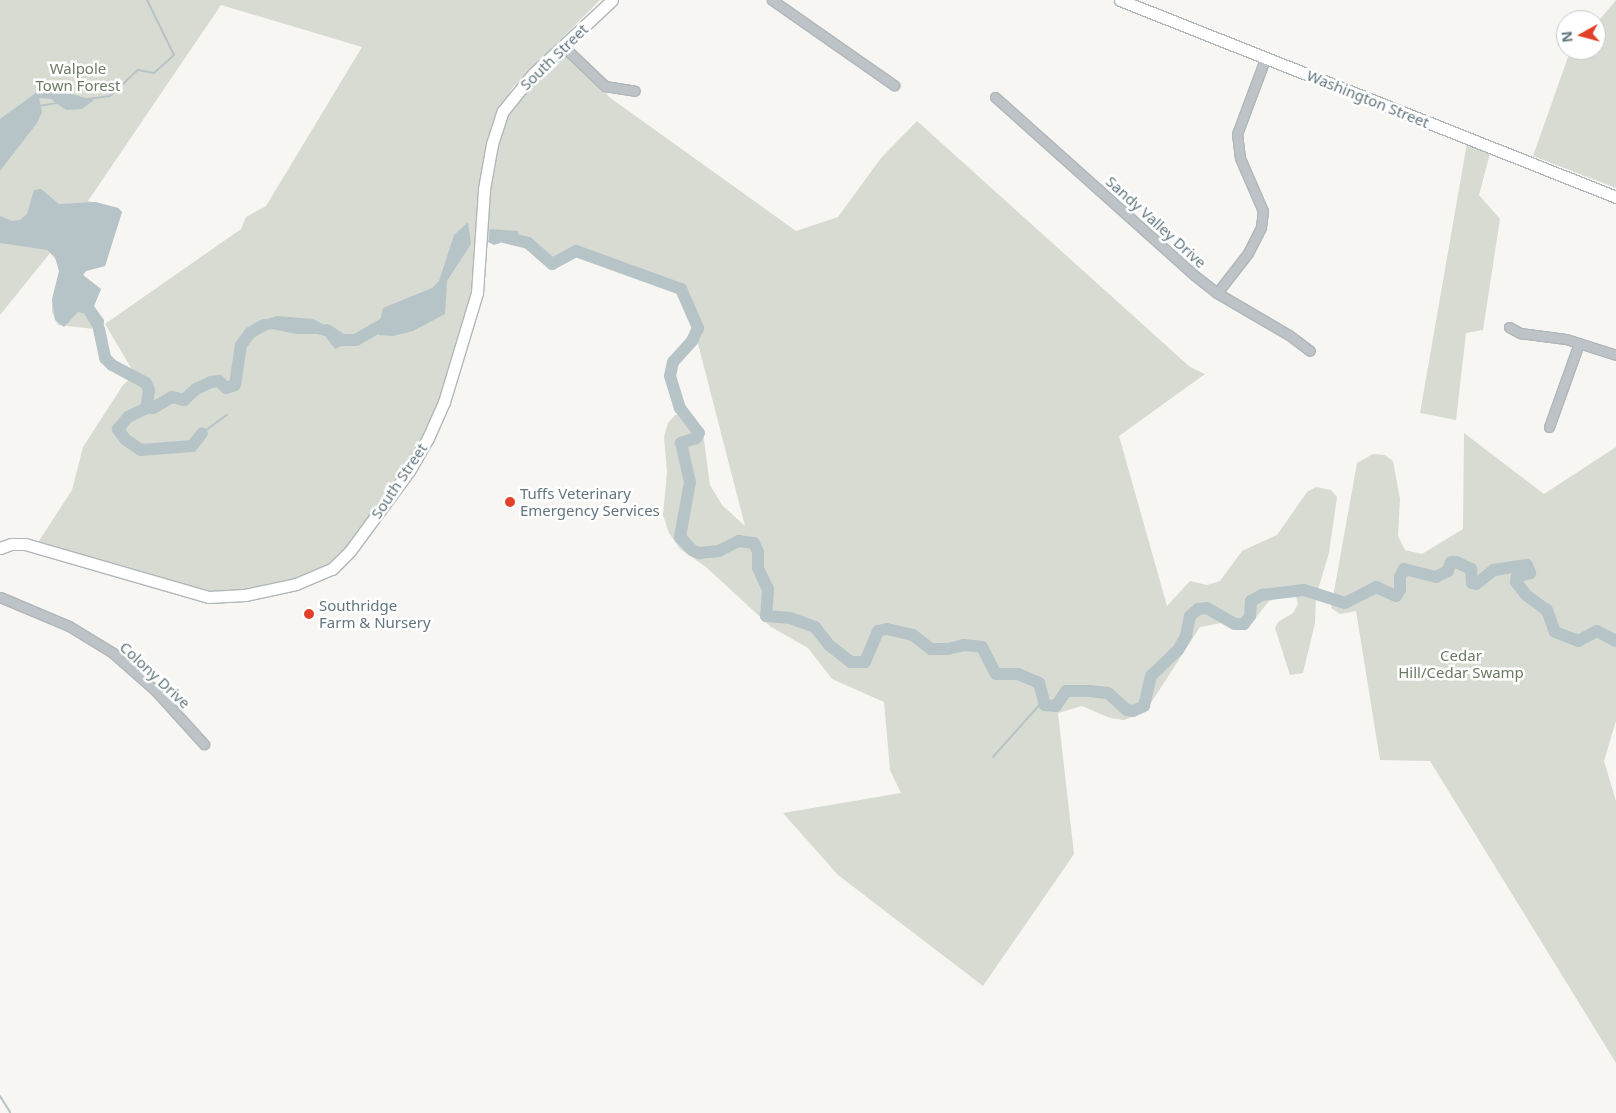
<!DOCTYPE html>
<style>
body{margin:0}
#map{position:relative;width:1616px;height:1113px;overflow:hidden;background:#f7f6f3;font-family:"Noto Sans",sans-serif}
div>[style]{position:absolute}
.green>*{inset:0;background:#d7dbd2}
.water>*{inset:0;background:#b7c4c7}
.stream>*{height:2px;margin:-1px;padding:0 1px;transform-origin:1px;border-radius:1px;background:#b7c4c7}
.river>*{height:12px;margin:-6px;padding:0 6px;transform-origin:6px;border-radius:6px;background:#b7c4c7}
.roads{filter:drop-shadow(1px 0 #b0b7ba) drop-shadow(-1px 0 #b0b7ba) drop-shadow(0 1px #b0b7ba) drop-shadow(0 -1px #b0b7ba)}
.street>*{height:9px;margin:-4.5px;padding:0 4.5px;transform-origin:4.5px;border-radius:4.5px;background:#bdc3c6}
.secondary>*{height:11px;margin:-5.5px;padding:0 5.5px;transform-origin:5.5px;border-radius:5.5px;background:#fff}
.dots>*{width:14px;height:14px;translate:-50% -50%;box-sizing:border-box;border:2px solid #fff;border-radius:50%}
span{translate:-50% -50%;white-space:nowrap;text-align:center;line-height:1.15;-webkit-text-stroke:5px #fff;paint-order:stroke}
.street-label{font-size:15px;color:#62757e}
.park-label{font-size:15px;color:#6b7b64}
.poi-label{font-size:15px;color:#62757e}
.left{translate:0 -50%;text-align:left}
.north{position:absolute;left:1556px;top:10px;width:50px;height:50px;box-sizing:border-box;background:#fff;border:1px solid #c0c8cb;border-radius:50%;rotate:263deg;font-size:14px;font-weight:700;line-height:20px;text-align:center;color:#62757e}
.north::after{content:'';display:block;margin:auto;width:18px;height:22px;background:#e24028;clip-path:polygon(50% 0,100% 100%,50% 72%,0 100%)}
</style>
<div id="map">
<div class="green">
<i style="clip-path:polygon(0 0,600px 0,513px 87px,494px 119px,508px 117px,526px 90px,571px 47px,609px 97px,796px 231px,838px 217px,881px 158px,917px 121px,1190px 367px,1205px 374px,1119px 436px,1167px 606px,1190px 581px,1207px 585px,1220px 581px,1242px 551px,1277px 535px,1307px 492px,1316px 487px,1331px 490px,1337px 497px,1329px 553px,1316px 596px,1315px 623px,1303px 673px,1290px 675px,1275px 628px,1278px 622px,1293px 613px,1298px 604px,1296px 597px,1280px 597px,1269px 601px,1249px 626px,1238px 629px,1221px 623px,1200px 627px,1147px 709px,1137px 715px,1124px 720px,1110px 718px,1082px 706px,1058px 713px,1074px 854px,983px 986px,838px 875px,783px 813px,901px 793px,890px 770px,884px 702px,832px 679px,808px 648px,771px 627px,706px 567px,680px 549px,669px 533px,663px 515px,667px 472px,664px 437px,668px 423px,675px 415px,685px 413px,703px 433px,710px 485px,722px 505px,745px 526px,696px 336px,697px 322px,687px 298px,674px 285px,576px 251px,552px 264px,535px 247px,518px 238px,482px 238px,481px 267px,428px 438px,350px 551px,322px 575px,222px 597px,35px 547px,72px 490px,83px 447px,123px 385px,132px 377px,137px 378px,105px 324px,241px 229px,246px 217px,266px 206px,362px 47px,221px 5px,88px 201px,118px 208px,122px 212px,105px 266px,86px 271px,83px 275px,101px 289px,94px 306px,50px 253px,0 315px)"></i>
<i style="clip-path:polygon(1616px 0,1616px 188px,1533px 156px,1568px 57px,1574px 50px,1596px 50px,1596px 24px)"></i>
<i style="clip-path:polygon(1467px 143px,1492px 146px,1479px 195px,1500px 219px,1483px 330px,1466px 333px,1456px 420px,1420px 413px)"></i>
<i style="clip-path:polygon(52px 299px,74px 315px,78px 312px,84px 314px,94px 329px,58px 325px,52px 312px)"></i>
<i style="clip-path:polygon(1464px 433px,1544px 494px,1616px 447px,1616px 721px,1604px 761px,1616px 801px,1616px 1063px,1430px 761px,1380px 760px,1356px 611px,1340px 614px,1331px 608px,1357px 463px,1373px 454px,1385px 455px,1393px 461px,1400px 499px,1398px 536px,1405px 550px,1422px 554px,1463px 529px)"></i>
</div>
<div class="water">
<i style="clip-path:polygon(44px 87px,94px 100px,82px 109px,66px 110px,51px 99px,39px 98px,42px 112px,37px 123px,0 171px,0 119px)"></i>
<i style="clip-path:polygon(41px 189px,59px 204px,96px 202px,118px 208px,122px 212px,105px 266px,86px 271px,83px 275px,101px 289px,94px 306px,104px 320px,103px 344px,84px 314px,78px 312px,64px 327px,55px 320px,52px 299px,59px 271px,55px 257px,47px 250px,0 243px,0 216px,12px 221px,20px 220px,27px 214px,34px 190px)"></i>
<i style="clip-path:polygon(468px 222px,471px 244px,447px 281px,445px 314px,413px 331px,393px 336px,379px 335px,375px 326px,380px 321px,383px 308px,432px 288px,439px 281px,454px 235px)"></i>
<i style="clip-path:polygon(490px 229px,518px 231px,520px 243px,506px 241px,494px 245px,488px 242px)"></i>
<i style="clip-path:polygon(277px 316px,313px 319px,334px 330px,343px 345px,335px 349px,325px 336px,317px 334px,296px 334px,272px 329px,250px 333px,257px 322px)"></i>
</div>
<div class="stream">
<i style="left:88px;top:99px;width:22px;rotate:-8deg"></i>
<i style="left:110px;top:96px;width:38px;rotate:-43deg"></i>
<i style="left:138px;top:70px;width:16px;rotate:11deg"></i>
<i style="left:154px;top:73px;width:27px;rotate:-42deg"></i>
<i style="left:174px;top:55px;width:61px;rotate:-116.1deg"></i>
<i style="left:38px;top:106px;width:20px;rotate:-9deg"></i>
<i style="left:202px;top:433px;width:31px;rotate:-36deg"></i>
<i style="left:993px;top:757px;width:74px;rotate:-48.3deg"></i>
<i style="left:0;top:1096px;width:19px;rotate:58deg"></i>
</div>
<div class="river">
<i style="left:504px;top:237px;width:25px;rotate:14deg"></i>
<i style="left:528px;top:243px;width:32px;rotate:41deg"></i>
<i style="left:552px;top:264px;width:27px;rotate:-28deg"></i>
<i style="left:576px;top:251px;width:112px;rotate:19.9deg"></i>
<i style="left:681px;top:289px;width:43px;rotate:66.4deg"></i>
<i style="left:698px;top:328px;width:14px;rotate:115deg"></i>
<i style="left:692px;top:341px;width:28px;rotate:132deg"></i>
<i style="left:673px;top:362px;width:14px;rotate:102deg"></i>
<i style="left:670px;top:376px;width:34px;rotate:73deg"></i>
<i style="left:680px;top:408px;width:31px;rotate:53deg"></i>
<i style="left:699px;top:433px;width:6px;rotate:121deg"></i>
<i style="left:696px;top:438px;width:16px;rotate:162deg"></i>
<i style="left:681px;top:443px;width:40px;rotate:77deg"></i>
<i style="left:690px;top:482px;width:56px;rotate:100.3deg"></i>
<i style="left:680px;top:537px;width:18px;rotate:47deg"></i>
<i style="left:692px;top:550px;width:8px;rotate:23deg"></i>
<i style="left:699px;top:553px;width:20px;rotate:-6deg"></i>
<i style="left:719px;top:551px;width:22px;rotate:-27deg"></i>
<i style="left:739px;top:541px;width:15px;rotate:8deg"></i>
<i style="left:754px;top:543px;width:10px;rotate:66deg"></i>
<i style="left:758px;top:552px;width:16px;rotate:90deg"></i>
<i style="left:758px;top:568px;width:23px;rotate:65deg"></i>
<i style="left:768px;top:589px;width:27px;rotate:94deg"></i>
<i style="left:766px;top:616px;width:24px;rotate:5deg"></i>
<i style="left:790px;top:618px;width:27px;rotate:20deg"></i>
<i style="left:815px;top:627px;width:23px;rotate:52deg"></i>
<i style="left:829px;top:645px;width:28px;rotate:38deg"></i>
<i style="left:851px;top:662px;width:14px"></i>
<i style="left:865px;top:662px;width:34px;rotate:-67deg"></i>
<i style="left:878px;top:631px;width:9px;rotate:-13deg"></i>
<i style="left:887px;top:629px;width:27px;rotate:13deg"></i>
<i style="left:913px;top:635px;width:23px;rotate:38deg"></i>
<i style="left:931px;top:649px;width:17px"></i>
<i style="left:948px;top:649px;width:16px;rotate:-14deg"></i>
<i style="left:964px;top:645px;width:18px;rotate:6deg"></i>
<i style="left:982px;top:647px;width:30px;rotate:63deg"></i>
<i style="left:996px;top:674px;width:22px"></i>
<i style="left:1018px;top:674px;width:23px;rotate:23deg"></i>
<i style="left:1039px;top:683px;width:23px;rotate:75deg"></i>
<i style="left:1045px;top:705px;width:11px;rotate:5deg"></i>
<i style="left:1056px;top:706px;width:18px;rotate:-56deg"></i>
<i style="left:1066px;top:691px;width:23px"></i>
<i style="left:1089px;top:691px;width:19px;rotate:6deg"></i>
<i style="left:1108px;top:693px;width:25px;rotate:42deg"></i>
<i style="left:1127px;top:710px;width:6px;rotate:9deg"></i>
<i style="left:1133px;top:711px;width:12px;rotate:-24deg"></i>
<i style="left:1144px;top:706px;width:31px;rotate:-77deg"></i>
<i style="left:1151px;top:676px;width:37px;rotate:-44deg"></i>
<i style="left:1178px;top:650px;width:16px;rotate:-60deg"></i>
<i style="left:1186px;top:636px;width:20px;rotate:-79deg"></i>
<i style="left:1190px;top:616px;width:11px;rotate:-41deg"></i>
<i style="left:1198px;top:609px;width:9px;rotate:-6deg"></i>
<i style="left:1207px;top:608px;width:32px;rotate:30deg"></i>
<i style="left:1235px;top:624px;width:9px"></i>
<i style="left:1244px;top:624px;width:10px;rotate:-53deg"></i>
<i style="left:1250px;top:616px;width:15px;rotate:-86deg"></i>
<i style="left:1251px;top:601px;width:13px;rotate:-29deg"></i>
<i style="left:1262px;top:595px;width:42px;rotate:-6.8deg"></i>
<i style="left:1304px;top:590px;width:43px;rotate:17.6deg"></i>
<i style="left:1345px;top:603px;width:35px;rotate:-27deg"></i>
<i style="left:1376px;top:587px;width:22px;rotate:24deg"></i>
<i style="left:1396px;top:596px;width:7px;rotate:-56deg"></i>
<i style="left:1400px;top:590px;width:13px;rotate:-90deg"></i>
<i style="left:1400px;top:577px;width:9px;rotate:-63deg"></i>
<i style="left:1404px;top:569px;width:33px;rotate:14deg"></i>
<i style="left:1436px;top:577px;width:13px;rotate:-27deg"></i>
<i style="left:1448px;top:571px;width:9px;rotate:-72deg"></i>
<i style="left:1451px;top:562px;width:5px"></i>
<i style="left:1456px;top:562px;width:17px;rotate:25deg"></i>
<i style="left:1471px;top:569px;width:14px;rotate:86deg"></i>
<i style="left:1472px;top:583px;width:4px;rotate:14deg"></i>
<i style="left:1476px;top:584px;width:23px;rotate:-38deg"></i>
<i style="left:1494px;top:570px;width:33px;rotate:-9deg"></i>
<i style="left:1527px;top:565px;width:9px;rotate:69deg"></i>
<i style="left:1530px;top:573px;width:14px;rotate:163deg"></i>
<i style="left:1517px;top:577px;width:5px;rotate:101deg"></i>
<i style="left:1516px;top:582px;width:16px;rotate:52deg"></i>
<i style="left:1526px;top:595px;width:26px;rotate:36deg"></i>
<i style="left:1547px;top:610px;width:23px;rotate:70deg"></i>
<i style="left:1555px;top:632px;width:25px;rotate:21deg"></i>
<i style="left:1578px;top:641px;width:21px;rotate:-28deg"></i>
<i style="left:1597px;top:631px;width:21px;rotate:28deg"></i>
<i style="left:99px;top:329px;width:30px;rotate:78deg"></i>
<i style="left:105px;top:358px;width:10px;rotate:45deg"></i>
<i style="left:112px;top:365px;width:38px;rotate:28deg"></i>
<i style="left:146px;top:383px;width:8px;rotate:67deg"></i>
<i style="left:149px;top:390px;width:14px;rotate:98deg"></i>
<i style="left:147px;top:404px;width:7px;rotate:34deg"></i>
<i style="left:153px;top:408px;width:22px;rotate:-30deg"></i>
<i style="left:172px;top:397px;width:12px;rotate:14deg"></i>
<i style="left:184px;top:400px;width:16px;rotate:-43deg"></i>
<i style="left:196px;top:389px;width:17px;rotate:-25deg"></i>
<i style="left:211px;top:382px;width:8px;rotate:-7deg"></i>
<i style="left:219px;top:381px;width:10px;rotate:45deg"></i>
<i style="left:226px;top:388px;width:9px;rotate:-18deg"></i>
<i style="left:235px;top:385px;width:40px;rotate:-81.5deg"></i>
<i style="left:241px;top:345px;width:15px;rotate:-53deg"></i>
<i style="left:250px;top:333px;width:16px;rotate:-30deg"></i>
<i style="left:327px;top:330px;width:18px;rotate:34deg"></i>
<i style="left:342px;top:340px;width:14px"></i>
<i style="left:356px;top:340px;width:38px;rotate:-30deg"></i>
<i style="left:149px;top:407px;width:23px;rotate:155deg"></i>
<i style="left:128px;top:417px;width:16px;rotate:130deg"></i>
<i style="left:118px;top:429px;width:12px;rotate:55deg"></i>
<i style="left:125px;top:439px;width:19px;rotate:35deg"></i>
<i style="left:141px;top:450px;width:51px;rotate:-4.5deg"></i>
<i style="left:192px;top:446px;width:16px;rotate:-52deg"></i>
</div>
<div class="roads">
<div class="street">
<i style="left:772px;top:0;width:149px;rotate:34.9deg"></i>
<i style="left:564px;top:47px;width:57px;rotate:43.6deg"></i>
<i style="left:605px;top:86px;width:30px;rotate:9deg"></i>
<i style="left:995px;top:97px;width:267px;rotate:41.8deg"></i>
<i style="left:1194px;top:275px;width:29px;rotate:38deg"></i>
<i style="left:1217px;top:293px;width:83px;rotate:30.3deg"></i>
<i style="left:1289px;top:335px;width:26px;rotate:37deg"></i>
<i style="left:1217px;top:293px;width:51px;rotate:-52.2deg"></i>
<i style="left:1248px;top:253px;width:29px;rotate:-63deg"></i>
<i style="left:1261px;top:227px;width:16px;rotate:-83deg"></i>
<i style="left:1263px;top:211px;width:58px;rotate:-113.5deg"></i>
<i style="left:1240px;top:158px;width:24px;rotate:-97deg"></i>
<i style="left:1237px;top:134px;width:80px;rotate:-69.5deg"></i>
<i style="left:1509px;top:327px;width:13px;rotate:29deg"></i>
<i style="left:1520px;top:333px;width:46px;rotate:7.4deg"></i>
<i style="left:1566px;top:339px;width:52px;rotate:17.7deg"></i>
<i style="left:1549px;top:427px;width:89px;rotate:-70.3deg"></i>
<i style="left:0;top:597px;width:75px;rotate:22.8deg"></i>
<i style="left:69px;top:626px;width:52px;rotate:31.5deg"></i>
<i style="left:113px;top:653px;width:56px;rotate:41.4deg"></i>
<i style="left:155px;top:690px;width:73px;rotate:47.8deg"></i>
</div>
<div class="secondary">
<i style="left:1120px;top:0;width:534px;rotate:21.66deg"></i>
<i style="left:0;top:548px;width:12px;rotate:-20deg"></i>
<i style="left:11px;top:544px;width:14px"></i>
<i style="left:25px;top:544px;width:191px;rotate:16.1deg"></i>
<i style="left:209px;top:597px;width:36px;rotate:-3deg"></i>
<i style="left:245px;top:595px;width:52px;rotate:-12.2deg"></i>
<i style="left:296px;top:584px;width:39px;rotate:-23deg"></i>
<i style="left:332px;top:569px;width:25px;rotate:-45deg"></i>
<i style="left:350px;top:551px;width:99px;rotate:-53.6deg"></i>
<i style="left:409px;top:471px;width:38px;rotate:-60deg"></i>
<i style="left:428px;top:438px;width:39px;rotate:-66deg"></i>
<i style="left:444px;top:402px;width:114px;rotate:-73.2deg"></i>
<i style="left:477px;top:293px;width:104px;rotate:-86.1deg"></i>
<i style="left:484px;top:189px;width:46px;rotate:-79.9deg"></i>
<i style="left:492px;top:144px;width:35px;rotate:-72deg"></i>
<i style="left:503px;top:111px;width:48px;rotate:-51deg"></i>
<i style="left:533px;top:74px;width:108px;rotate:-43.1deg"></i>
</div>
</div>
<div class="dots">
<i style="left:510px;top:502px;background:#e24028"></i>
<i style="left:309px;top:614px;background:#e24028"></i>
</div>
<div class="street-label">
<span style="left:554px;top:57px;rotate:-44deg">South Street</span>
<span style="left:1368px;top:99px;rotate:22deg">Washington Street</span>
<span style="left:1156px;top:222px;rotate:42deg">Sandy Valley Drive</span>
<span style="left:399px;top:481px;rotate:-56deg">South Street</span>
<span style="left:155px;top:675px;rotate:43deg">Colony Drive</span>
</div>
<div class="park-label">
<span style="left:78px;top:77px">Walpole<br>Town Forest</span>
<span style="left:1461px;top:664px">Cedar<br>Hill/Cedar Swamp</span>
</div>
<div class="poi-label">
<span class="left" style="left:520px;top:502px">Tuffs Veterinary<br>Emergency Services</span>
<span class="left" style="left:319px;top:614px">Southridge<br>Farm &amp; Nursery</span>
</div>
<div class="north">N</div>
</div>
